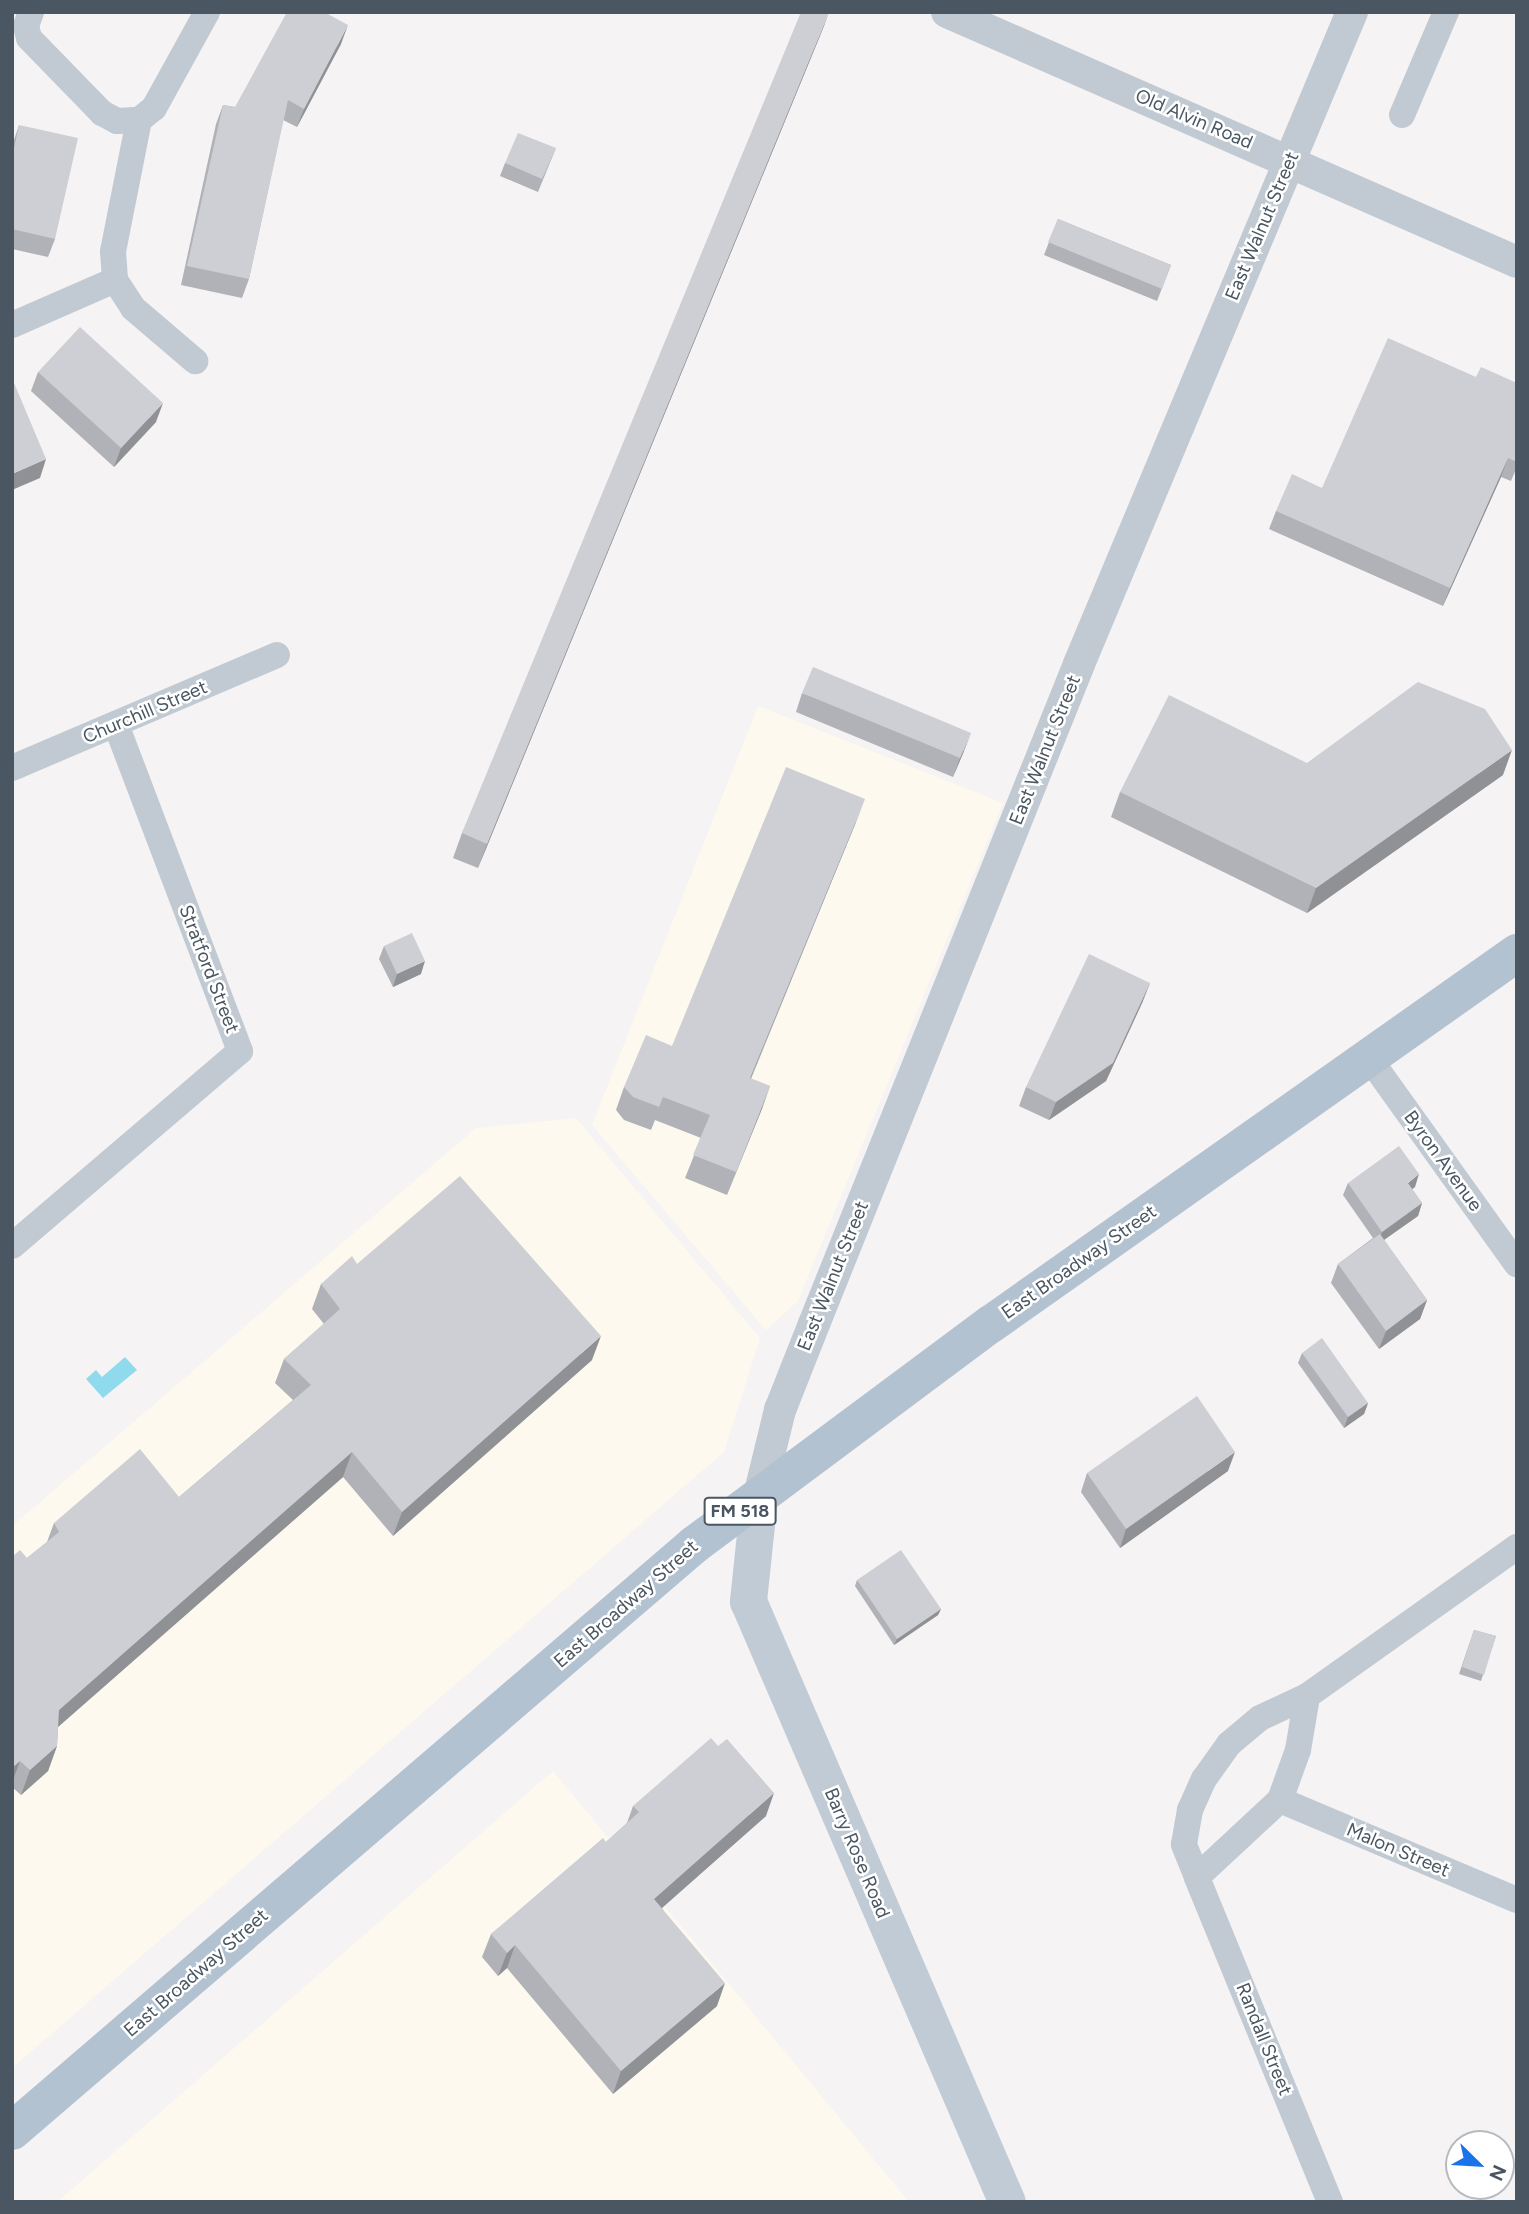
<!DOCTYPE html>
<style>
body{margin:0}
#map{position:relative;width:1529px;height:2214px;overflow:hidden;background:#f5f3f3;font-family:Figtree,sans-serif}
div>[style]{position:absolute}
.commercial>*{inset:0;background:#fdf9ef}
.water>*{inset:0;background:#90daee}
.minor>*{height:26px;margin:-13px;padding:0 13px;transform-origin:13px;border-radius:13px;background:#c1cad2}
.tertiary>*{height:32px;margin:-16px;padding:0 16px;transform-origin:16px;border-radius:16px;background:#c1cad2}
.secondary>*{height:37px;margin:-18.5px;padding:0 18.5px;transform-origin:18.5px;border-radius:18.5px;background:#c1cbd6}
.primary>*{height:38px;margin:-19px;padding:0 19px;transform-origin:19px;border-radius:19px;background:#b3c2d1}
.wall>*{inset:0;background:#b0b2b7}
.shaded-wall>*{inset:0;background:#909195}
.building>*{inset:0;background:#cdcfd5}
span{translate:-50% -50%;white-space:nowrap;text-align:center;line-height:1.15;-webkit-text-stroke:5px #fff;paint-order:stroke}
.shield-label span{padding:2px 5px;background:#fff;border:2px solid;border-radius:5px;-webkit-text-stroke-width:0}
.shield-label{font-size:18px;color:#4a5661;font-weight:700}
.street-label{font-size:19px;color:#4a5661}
.frame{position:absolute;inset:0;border:14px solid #4a5661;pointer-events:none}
.north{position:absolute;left:1445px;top:2130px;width:70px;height:70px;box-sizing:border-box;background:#fff;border:2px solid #b7bbc0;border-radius:50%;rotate:114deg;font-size:19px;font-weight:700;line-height:28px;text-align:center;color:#4a5661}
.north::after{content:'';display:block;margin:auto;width:24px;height:32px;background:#1a73e8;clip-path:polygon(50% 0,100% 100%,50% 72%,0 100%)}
</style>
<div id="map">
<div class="commercial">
<i style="clip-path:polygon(758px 706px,1003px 803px,798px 1301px,766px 1330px,592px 1125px)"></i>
<i style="clip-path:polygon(576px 1118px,760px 1338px,724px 1452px,12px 2068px,12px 1526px,476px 1128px)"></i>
<i style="clip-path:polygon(553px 1771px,909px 2202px,57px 2202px)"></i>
</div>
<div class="water">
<i style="clip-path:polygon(125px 1357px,137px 1370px,103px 1398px,86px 1379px,96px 1370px,102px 1377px)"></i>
</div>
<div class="minor">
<i style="left:31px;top:12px;width:15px;rotate:110deg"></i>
<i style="left:26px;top:26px;width:12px;rotate:76deg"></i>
<i style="left:29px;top:38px;width:105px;rotate:45.8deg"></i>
<i style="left:102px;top:113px;width:17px;rotate:28deg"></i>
<i style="left:117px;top:121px;width:22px;rotate:-3deg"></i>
<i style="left:139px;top:120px;width:19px;rotate:-39deg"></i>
<i style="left:154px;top:108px;width:110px;rotate:-61.1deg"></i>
<i style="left:1402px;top:115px;width:112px;rotate:-66.9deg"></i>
<i style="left:139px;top:120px;width:134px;rotate:101.2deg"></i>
<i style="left:113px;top:251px;width:29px;rotate:86deg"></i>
<i style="left:115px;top:280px;width:33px;rotate:57deg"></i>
<i style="left:133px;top:308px;width:82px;rotate:40.5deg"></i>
<i style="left:12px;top:325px;width:112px;rotate:-23.6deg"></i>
<i style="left:12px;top:768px;width:288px;rotate:-23.1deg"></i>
<i style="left:1369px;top:1058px;width:254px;rotate:54.4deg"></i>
<i style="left:12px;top:1246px;width:300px;rotate:-40.5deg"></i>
<i style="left:240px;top:1051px;width:350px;rotate:-110.8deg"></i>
<i style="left:1280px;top:1800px;width:257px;rotate:22.9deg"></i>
<i style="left:1197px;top:1877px;width:35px;rotate:-112deg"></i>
<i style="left:1184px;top:1844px;width:35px;rotate:-80deg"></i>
<i style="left:1190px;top:1810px;width:34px;rotate:-66deg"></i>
<i style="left:1204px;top:1779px;width:43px;rotate:-54.5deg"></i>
<i style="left:1229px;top:1744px;width:40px;rotate:-40deg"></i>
<i style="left:1260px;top:1718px;width:52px;rotate:-25.1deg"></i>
<i style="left:1330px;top:2202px;width:351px;rotate:-112.3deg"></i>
<i style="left:1197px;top:1877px;width:113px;rotate:-42.9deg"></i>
<i style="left:1280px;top:1800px;width:53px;rotate:-70.2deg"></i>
<i style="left:1298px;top:1750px;width:55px;rotate:-80.5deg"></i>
<i style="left:1307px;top:1696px;width:257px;rotate:-35.4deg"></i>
</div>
<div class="tertiary">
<i style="left:947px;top:12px;width:622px;rotate:23.68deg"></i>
<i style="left:759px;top:1496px;width:89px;rotate:-76.3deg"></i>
<i style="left:780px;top:1410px;width:92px;rotate:-68.4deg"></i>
<i style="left:814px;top:1324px;width:711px;rotate:-68.12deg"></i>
<i style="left:1079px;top:664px;width:707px;rotate:-67.28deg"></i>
</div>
<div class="secondary">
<i style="left:759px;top:1496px;width:106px;rotate:96deg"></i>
<i style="left:748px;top:1601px;width:654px;rotate:66.69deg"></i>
</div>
<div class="primary">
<i style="left:12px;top:2131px;width:899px;rotate:-40.67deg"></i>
<i style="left:694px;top:1545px;width:370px;rotate:-36.7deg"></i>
<i style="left:991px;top:1324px;width:644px;rotate:-35.2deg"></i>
</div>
<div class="wall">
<i style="clip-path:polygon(824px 26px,478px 868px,453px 858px,462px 833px)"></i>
<i style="clip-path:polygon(341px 44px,297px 127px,283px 120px,249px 279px,242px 298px,181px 285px,216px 124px,223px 105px,235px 107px)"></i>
<i style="clip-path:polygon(19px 125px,55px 239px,48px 257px,12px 249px,12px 146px)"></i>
<i style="clip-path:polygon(556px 148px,538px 192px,500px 176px,505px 163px)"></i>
<i style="clip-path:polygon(1058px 219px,1171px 265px,1157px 301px,1044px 255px)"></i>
<i style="clip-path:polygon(38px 372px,156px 422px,114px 467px,31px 391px)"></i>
<i style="clip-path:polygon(1476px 377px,1517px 383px,1517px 467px,1511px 481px,1501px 477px,1443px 606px,1269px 529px,1276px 511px,1322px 488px)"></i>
<i style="clip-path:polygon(802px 693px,964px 751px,953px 777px,796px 712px)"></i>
<i style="clip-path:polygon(1307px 763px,1503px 775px,1307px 913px,1111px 817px,1120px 792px)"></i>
<i style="clip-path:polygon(856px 822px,751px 1079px,770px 1086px,727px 1195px,685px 1178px,701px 1138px,655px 1120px,651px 1130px,624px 1120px,616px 1110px,624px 1087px,672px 1046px)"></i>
<i style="clip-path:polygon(384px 946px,421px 974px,393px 987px,379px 959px)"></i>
<i style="clip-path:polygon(1143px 1001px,1106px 1081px,1049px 1120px,1019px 1106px,1026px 1087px)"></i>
<i style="clip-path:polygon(1348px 1183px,1415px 1187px,1412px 1189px,1422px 1203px,1418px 1216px,1384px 1240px,1427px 1300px,1420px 1319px,1379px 1349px,1331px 1283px,1338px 1264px,1373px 1238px,1343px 1195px)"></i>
<i style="clip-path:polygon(357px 1264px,592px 1360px,393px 1536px,343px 1477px,58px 1727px,57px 1746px,48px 1771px,21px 1795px,12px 1787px,12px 1557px,27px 1558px,47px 1542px,54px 1523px,179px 1497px,293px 1400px,275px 1383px,284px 1359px,324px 1324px,312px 1309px,321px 1284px)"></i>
<i style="clip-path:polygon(1302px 1353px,1368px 1403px,1364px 1414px,1344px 1428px,1298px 1363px)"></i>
<i style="clip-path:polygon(1228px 1471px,1120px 1548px,1081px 1492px,1087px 1473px)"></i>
<i style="clip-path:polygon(857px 1580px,941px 1609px,938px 1615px,894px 1645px,855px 1586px)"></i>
<i style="clip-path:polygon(1474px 1630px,1496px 1636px,1481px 1681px,1459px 1674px)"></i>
<i style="clip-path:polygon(633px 1806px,766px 1816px,662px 1908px,717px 2006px,613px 2094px,507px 1968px,498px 1976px,482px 1957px,491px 1934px,606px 1842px,627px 1823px)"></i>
</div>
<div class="shaded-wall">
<i style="clip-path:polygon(829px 12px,824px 26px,478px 868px,487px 844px)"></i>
<i style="clip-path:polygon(348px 25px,341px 44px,297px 127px,304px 109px)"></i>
<i style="clip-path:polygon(163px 403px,156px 422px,114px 467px,121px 448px)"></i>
<i style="clip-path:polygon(1508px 458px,1501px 477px,1443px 606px,1450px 588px)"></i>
<i style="clip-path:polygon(46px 459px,40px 478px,12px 490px,12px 474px)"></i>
<i style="clip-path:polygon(971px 733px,964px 751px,953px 777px,960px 758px)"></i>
<i style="clip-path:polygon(1512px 750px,1503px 775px,1307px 913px,1316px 888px)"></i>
<i style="clip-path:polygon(865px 799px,856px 822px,741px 1101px,750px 1078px)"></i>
<i style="clip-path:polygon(425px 961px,421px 974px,393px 987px,397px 974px)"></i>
<i style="clip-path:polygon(1150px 983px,1143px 1001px,1106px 1081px,1049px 1120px,1056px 1102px)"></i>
<i style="clip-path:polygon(770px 1086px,762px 1109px,727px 1195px,736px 1172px)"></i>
<i style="clip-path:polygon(1419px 1174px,1415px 1187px,1403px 1196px,1408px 1183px)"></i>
<i style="clip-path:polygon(1422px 1203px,1418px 1216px,1378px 1244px,1382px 1232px)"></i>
<i style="clip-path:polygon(1427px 1300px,1420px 1319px,1379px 1349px,1386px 1331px)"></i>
<i style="clip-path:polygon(601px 1336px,592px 1360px,393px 1536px,402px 1512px)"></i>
<i style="clip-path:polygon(1368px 1403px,1364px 1414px,1344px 1428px,1348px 1417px)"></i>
<i style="clip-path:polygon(352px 1452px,343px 1477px,50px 1734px,59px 1710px)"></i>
<i style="clip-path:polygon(1235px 1452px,1228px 1471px,1120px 1548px,1126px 1529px)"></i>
<i style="clip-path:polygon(941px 1609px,938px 1615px,894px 1645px,897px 1639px)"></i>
<i style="clip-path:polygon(57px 1746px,48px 1771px,21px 1795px,30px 1770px)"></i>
<i style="clip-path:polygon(20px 1761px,12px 1783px,12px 1768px)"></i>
<i style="clip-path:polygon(774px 1793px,766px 1816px,646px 1922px,654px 1899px)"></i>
<i style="clip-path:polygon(515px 1945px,507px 1968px,498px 1976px,507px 1953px)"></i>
<i style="clip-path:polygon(725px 1983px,717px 2006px,613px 2094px,621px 2071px)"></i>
</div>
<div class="building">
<i style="clip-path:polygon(287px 12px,324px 12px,348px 25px,304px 109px,288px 100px,249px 279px,187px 266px,223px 105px,235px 107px)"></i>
<i style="clip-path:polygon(801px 12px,829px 12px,487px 844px,462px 833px)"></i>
<i style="clip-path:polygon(19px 125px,78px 138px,55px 239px,12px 229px,12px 158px)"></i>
<i style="clip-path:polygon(518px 133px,556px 148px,542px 179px,505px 163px)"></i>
<i style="clip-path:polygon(1058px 219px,1171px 265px,1162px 289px,1048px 242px)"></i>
<i style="clip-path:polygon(80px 327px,163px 403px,121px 448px,38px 372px)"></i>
<i style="clip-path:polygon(1388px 338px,1476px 377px,1481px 367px,1517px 383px,1517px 462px,1508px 458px,1450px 588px,1276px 511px,1292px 474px,1322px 488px)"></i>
<i style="clip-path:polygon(12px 378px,46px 459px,12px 474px)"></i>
<i style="clip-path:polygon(813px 667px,971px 733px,960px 758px,802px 693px)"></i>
<i style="clip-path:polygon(1418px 682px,1485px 709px,1512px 750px,1316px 888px,1120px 792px,1169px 695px,1307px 763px)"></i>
<i style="clip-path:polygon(786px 767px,865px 799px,750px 1078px,770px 1086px,736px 1172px,693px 1155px,710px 1115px,663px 1097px,659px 1107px,633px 1097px,624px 1087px,646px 1035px,672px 1046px)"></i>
<i style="clip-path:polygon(412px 933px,425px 961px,397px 974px,384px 946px)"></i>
<i style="clip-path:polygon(1089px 954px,1150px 983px,1113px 1063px,1056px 1102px,1026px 1087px)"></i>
<i style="clip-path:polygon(1399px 1146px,1419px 1174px,1408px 1183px,1422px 1203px,1382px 1232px,1348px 1183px)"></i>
<i style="clip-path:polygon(460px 1176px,601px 1336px,402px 1512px,352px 1452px,59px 1710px,57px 1746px,30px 1770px,20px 1761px,12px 1768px,12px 1557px,20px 1550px,27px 1558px,59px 1532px,54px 1523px,140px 1449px,179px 1497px,311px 1385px,284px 1359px,340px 1309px,321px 1284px,352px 1256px,357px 1264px)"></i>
<i style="clip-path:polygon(1380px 1234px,1427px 1300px,1386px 1331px,1338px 1264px)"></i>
<i style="clip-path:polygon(1322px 1338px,1368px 1403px,1348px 1417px,1302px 1353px)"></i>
<i style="clip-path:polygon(1197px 1396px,1235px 1452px,1126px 1529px,1087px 1473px)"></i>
<i style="clip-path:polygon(901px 1550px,941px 1609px,897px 1639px,857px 1580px)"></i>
<i style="clip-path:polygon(1474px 1630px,1496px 1636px,1484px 1675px,1462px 1667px)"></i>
<i style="clip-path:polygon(711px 1738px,718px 1746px,727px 1739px,774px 1793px,654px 1899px,725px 1983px,621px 2071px,515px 1945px,507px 1953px,491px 1934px,603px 1838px,606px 1842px,639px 1812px,633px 1806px)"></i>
</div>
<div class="shield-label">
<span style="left:740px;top:1511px">FM 518</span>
</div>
<div class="street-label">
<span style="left:1194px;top:119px;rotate:23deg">Old Alvin Road</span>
<span style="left:1262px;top:226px;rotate:-67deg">East Walnut Street</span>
<span style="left:145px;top:712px;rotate:-23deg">Churchill Street</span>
<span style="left:1045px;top:750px;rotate:-68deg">East Walnut Street</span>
<span style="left:209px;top:969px;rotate:69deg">Stratford Street</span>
<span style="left:1443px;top:1161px;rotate:54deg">Byron Avenue</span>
<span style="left:1079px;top:1262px;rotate:-35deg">East Broadway Street</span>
<span style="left:833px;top:1276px;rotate:-68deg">East Walnut Street</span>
<span style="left:626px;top:1604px;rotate:-41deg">East Broadway Street</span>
<span style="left:1398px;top:1850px;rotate:23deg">Malon Street</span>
<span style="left:857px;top:1853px;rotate:67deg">Barry Rose Road</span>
<span style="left:196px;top:1973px;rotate:-41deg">East Broadway Street</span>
<span style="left:1264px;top:2039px;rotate:68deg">Randall Street</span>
</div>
<div class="frame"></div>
<div class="north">N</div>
</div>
